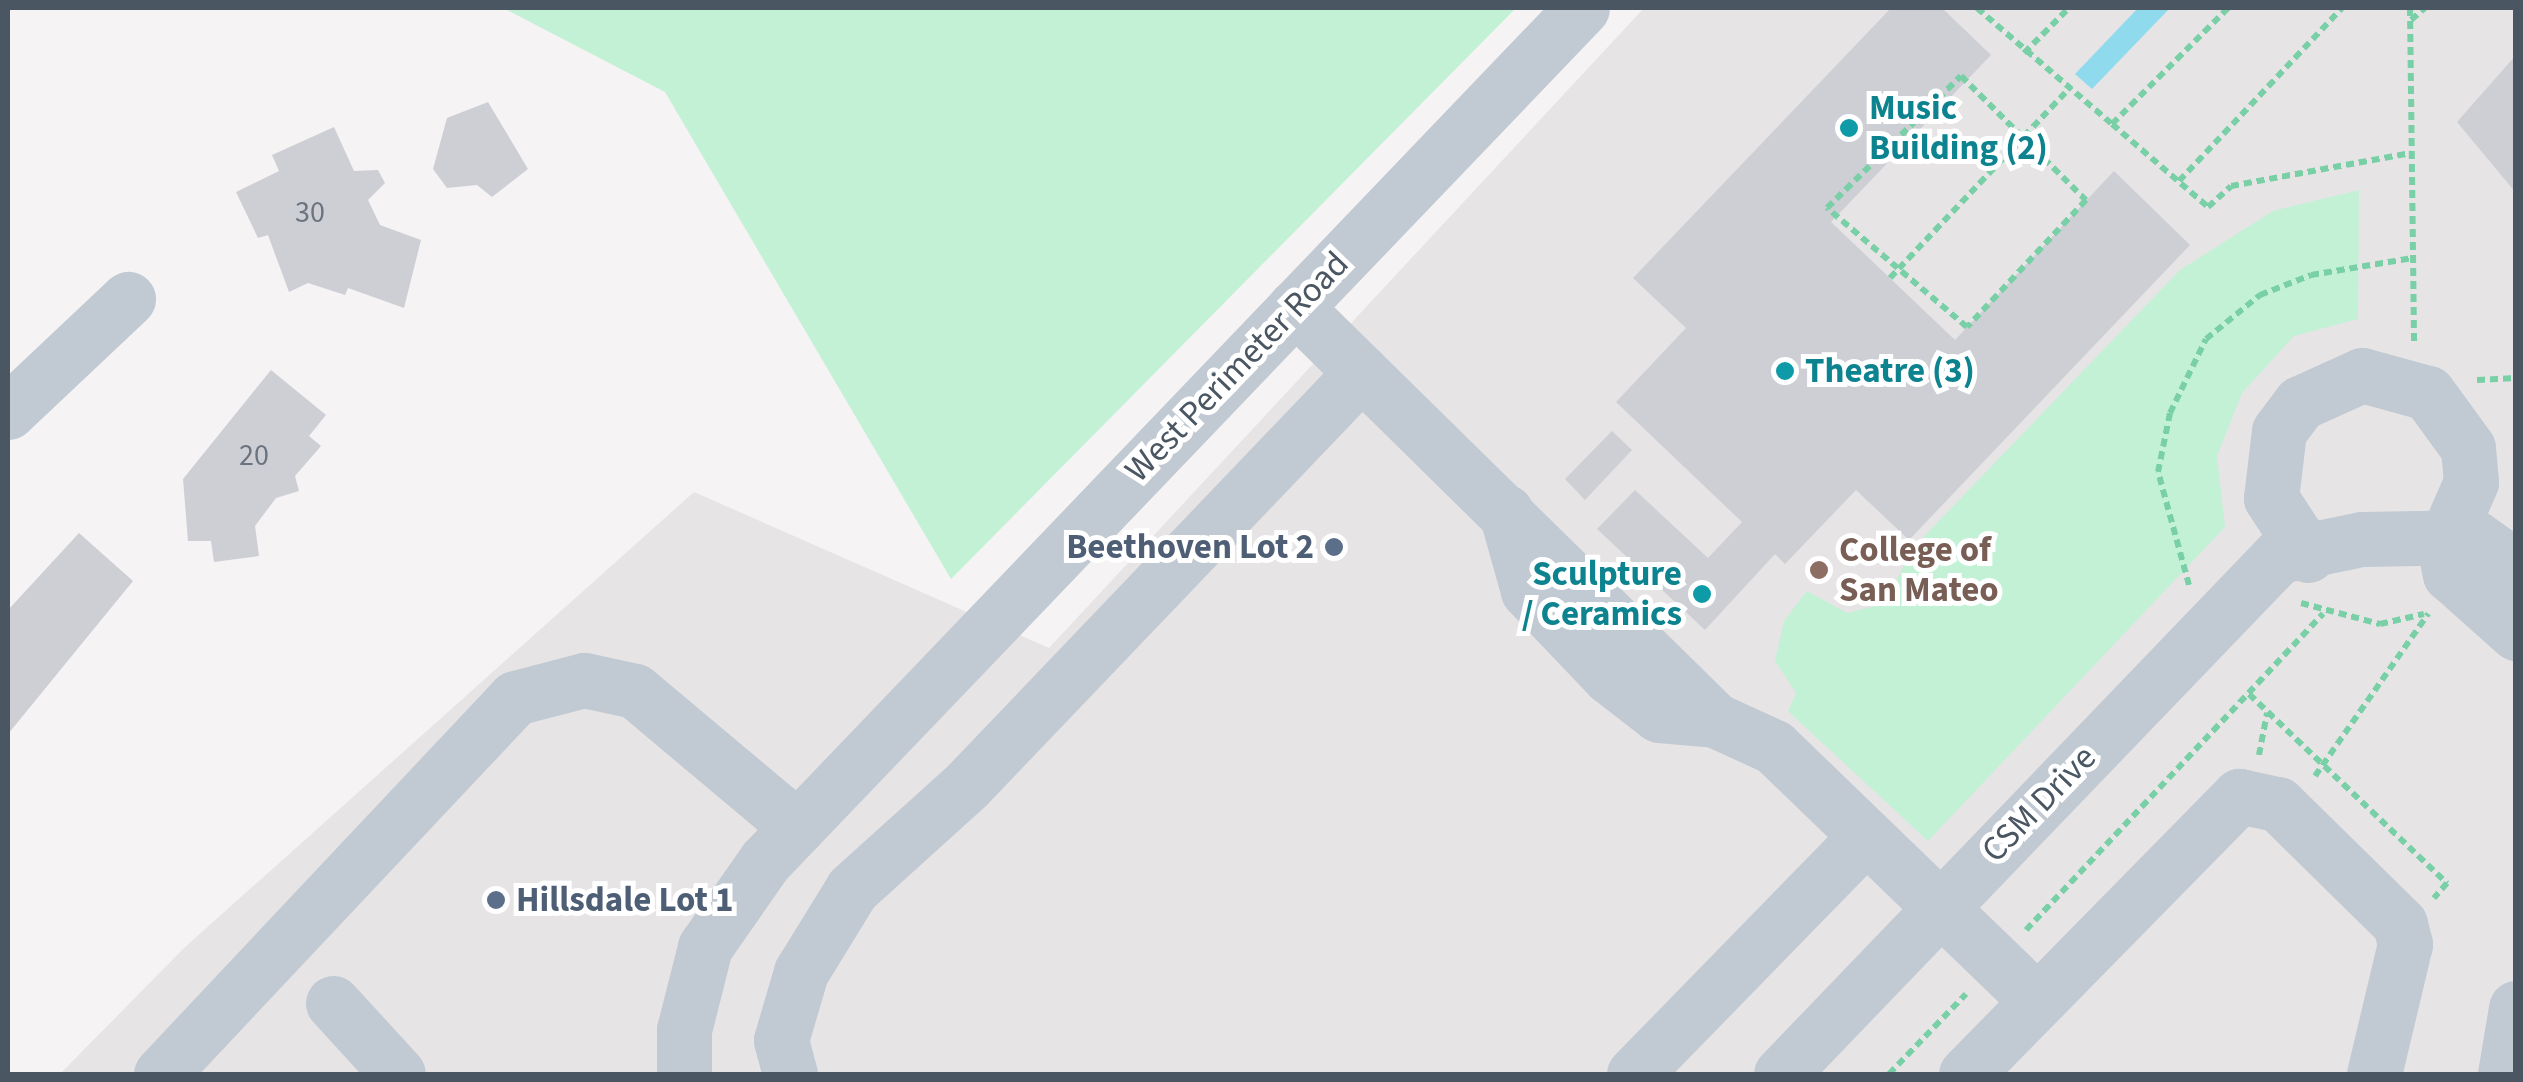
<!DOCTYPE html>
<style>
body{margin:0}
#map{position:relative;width:2523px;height:1082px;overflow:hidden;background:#f5f3f3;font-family:"Source Sans 3",sans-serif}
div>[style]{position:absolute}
.education>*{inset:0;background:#e6e4e5}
.green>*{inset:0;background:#c3f1d5}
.water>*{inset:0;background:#90daee}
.building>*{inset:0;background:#cdcfd5}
.path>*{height:6px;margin-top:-3px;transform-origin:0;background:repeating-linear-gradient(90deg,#7ad0a6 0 8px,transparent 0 13px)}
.minor>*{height:55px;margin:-27.5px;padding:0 27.5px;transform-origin:27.5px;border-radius:27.5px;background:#c1cad2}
.dots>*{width:28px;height:28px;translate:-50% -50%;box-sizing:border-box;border:5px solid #fff;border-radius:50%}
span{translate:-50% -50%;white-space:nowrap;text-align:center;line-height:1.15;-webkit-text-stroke:10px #fff;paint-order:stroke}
.number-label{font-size:30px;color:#6b747e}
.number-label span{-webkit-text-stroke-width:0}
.culture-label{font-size:35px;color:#0d838f;font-weight:700}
.left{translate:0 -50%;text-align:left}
.right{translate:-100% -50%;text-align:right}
.street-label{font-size:35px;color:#4a5661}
.service-label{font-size:35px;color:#4e5e75;font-weight:700}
.education-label{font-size:35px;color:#785e54;font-weight:700}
.frame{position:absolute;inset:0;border:10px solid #4a5661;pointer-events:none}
</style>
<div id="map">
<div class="education">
<i style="clip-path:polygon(1644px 8px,2515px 8px,2515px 1074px,60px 1074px,184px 948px,694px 492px,1049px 648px)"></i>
</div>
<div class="green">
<i style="clip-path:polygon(503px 8px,1516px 8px,951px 579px,665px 92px)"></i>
<i style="clip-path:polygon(2359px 190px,2358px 319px,2294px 336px,2242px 393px,2217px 456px,2225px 527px,1928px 841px,1788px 711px,1796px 693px,1775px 661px,1784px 621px,1807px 591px,1847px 613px,1884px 604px,1913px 548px,2180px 270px,2273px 211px)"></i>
</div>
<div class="water">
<i style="clip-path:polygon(2138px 8px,2170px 8px,2092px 89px,2075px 74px)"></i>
</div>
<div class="building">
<i style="clip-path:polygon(1891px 8px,1942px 8px,1991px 55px,1831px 222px,1955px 340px,2114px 171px,2190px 245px,1909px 540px,1856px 490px,1785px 564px,1775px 554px,1705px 630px,1597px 529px,1635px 490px,1708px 558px,1742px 522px,1616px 402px,1686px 328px,1633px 278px)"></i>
<i style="clip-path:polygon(2516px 55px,2516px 193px,2457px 122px)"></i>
<i style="clip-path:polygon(488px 102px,528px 169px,492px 197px,477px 185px,447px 188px,433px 169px,447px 118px)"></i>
<i style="clip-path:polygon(334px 127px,354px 171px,378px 170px,385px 183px,368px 200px,380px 225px,421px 240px,404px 308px,348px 288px,345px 295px,308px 283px,289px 292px,268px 235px,258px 238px,236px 192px,279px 171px,272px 155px)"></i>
<i style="clip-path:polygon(271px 370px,326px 415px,309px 436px,321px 446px,295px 476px,299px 491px,276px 498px,255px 526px,259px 556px,214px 562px,211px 541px,188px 541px,183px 479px)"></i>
<i style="clip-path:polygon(1612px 431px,1632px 450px,1585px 500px,1565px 479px)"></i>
<i style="clip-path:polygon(79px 533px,133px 581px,8px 734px,8px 610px)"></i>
</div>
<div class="path">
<i style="left:1977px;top:8px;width:178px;rotate:40.7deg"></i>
<i style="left:2112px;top:124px;width:164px;rotate:-45deg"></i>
<i style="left:2410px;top:8px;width:335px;rotate:89.3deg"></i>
<i style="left:2411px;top:20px;width:18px;rotate:-41deg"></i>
<i style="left:2024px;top:53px;width:64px;rotate:-45deg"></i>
<i style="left:1961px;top:76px;width:176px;rotate:44.8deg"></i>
<i style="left:2086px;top:200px;width:174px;rotate:133.1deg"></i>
<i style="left:1967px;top:327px;width:184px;rotate:-139.6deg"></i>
<i style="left:1827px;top:208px;width:188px;rotate:-44.6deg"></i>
<i style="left:2112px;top:124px;width:127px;rotate:40.8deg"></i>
<i style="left:2208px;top:207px;width:31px;rotate:-42deg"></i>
<i style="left:2231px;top:186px;width:183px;rotate:-10.4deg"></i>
<i style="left:2179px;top:181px;width:238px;rotate:-46.7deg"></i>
<i style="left:1890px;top:278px;width:255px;rotate:-46.6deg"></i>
<i style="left:2477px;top:380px;width:39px;rotate:-3deg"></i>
<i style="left:2189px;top:585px;width:117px;rotate:-105.3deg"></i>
<i style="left:2158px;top:472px;width:60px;rotate:-78.5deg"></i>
<i style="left:2170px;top:413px;width:82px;rotate:-64.1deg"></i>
<i style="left:2206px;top:339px;width:70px;rotate:-39.2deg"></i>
<i style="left:2260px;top:295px;width:55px;rotate:-21.4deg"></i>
<i style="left:2311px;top:275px;width:103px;rotate:-9.5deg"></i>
<i style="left:2301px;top:603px;width:82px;rotate:14.9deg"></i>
<i style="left:2380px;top:624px;width:45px;rotate:-12.8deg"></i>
<i style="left:2249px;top:694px;width:274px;rotate:43.7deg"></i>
<i style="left:2447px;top:883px;width:20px;rotate:131deg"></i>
<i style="left:2259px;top:755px;width:43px;rotate:-79.2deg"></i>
<i style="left:2315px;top:776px;width:198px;rotate:-55.1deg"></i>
<i style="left:2026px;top:930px;width:434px;rotate:-46.8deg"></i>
<i style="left:1889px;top:1074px;width:111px;rotate:-46.1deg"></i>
</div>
<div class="minor">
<i style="left:1295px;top:307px;width:589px;rotate:44.52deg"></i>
<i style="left:8px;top:412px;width:165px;rotate:-43.3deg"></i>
<i style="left:1506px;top:512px;width:82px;rotate:74.4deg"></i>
<i style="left:1528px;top:591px;width:119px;rotate:46.4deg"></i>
<i style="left:1610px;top:677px;width:62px;rotate:37.8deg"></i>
<i style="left:1659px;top:715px;width:56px;rotate:5.1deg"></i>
<i style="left:1715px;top:720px;width:65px;rotate:24.6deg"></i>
<i style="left:1774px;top:747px;width:364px;rotate:44deg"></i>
<i style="left:2444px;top:544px;width:31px;rotate:79deg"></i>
<i style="left:2450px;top:574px;width:89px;rotate:41.8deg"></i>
<i style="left:2308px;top:555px;width:68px;rotate:-123deg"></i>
<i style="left:2271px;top:498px;width:67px;rotate:-83.2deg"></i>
<i style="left:2279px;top:431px;width:35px;rotate:-53deg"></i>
<i style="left:2300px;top:403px;width:68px;rotate:-24.3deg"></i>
<i style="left:2362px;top:375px;width:68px;rotate:15.3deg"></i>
<i style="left:2428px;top:393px;width:68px;rotate:54deg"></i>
<i style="left:2468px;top:448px;width:34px;rotate:85deg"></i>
<i style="left:2471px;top:482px;width:68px;rotate:113.5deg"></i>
<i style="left:333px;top:1003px;width:96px;rotate:47.5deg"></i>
<i style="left:161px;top:1074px;width:516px;rotate:-46.73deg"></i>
<i style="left:515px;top:698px;width:71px;rotate:-14.6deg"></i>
<i style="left:584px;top:680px;width:52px;rotate:12.2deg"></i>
<i style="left:635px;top:691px;width:212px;rotate:40deg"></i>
<i style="left:684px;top:1074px;width:44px;rotate:-90deg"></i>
<i style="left:684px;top:1030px;width:86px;rotate:-75.8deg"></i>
<i style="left:705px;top:947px;width:105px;rotate:-55.1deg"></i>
<i style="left:765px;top:861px;width:1181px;rotate:-46.23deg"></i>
<i style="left:790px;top:1074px;width:35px;rotate:-105deg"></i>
<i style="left:781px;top:1040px;width:71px;rotate:-73.6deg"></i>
<i style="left:801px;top:972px;width:97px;rotate:-58.4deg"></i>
<i style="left:852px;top:889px;width:155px;rotate:-42.1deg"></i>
<i style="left:967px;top:785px;width:571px;rotate:-46.28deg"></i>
<i style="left:1634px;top:1074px;width:332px;rotate:-45.7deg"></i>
<i style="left:1781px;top:1074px;width:719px;rotate:-46.13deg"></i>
<i style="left:2279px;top:556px;width:85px;rotate:-11.6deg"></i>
<i style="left:2362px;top:539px;width:112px;rotate:-1deg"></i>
<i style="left:2474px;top:537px;width:52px;rotate:35.5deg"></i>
<i style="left:1966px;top:1074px;width:390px;rotate:-45.5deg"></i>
<i style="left:2239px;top:796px;width:40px;rotate:12deg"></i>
<i style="left:2278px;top:804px;width:171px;rotate:44.5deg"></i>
<i style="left:2400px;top:924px;width:21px;rotate:76deg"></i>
<i style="left:2405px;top:944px;width:134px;rotate:103.4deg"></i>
<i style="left:2505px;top:1074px;width:67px;rotate:-80.5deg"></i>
</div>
<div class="dots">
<i style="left:1849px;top:128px;background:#0f9aa8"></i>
<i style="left:1785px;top:371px;background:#0f9aa8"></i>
<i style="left:1334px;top:547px;background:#5c6f8a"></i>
<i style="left:1819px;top:570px;background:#8d6e63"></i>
<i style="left:1702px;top:594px;background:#0f9aa8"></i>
<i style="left:496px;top:900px;background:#5c6f8a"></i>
</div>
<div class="number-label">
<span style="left:310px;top:213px">30</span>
<span style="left:254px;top:456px">20</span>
</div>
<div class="culture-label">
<span class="left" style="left:1869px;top:128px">Music<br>Building (2)</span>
<span class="left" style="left:1805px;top:371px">Theatre (3)</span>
<span class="right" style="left:1682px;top:594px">Sculpture<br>/ Ceramics</span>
</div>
<div class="street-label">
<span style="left:1237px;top:367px;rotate:-46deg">West Perimeter Road</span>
<span style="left:2039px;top:804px;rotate:-46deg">CSM Drive</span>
</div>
<div class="service-label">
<span class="right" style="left:1314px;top:547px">Beethoven Lot 2</span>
<span class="left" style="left:516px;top:900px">Hillsdale Lot 1</span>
</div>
<div class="education-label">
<span class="left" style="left:1839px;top:570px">College of<br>San Mateo</span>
</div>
<div class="frame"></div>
</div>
